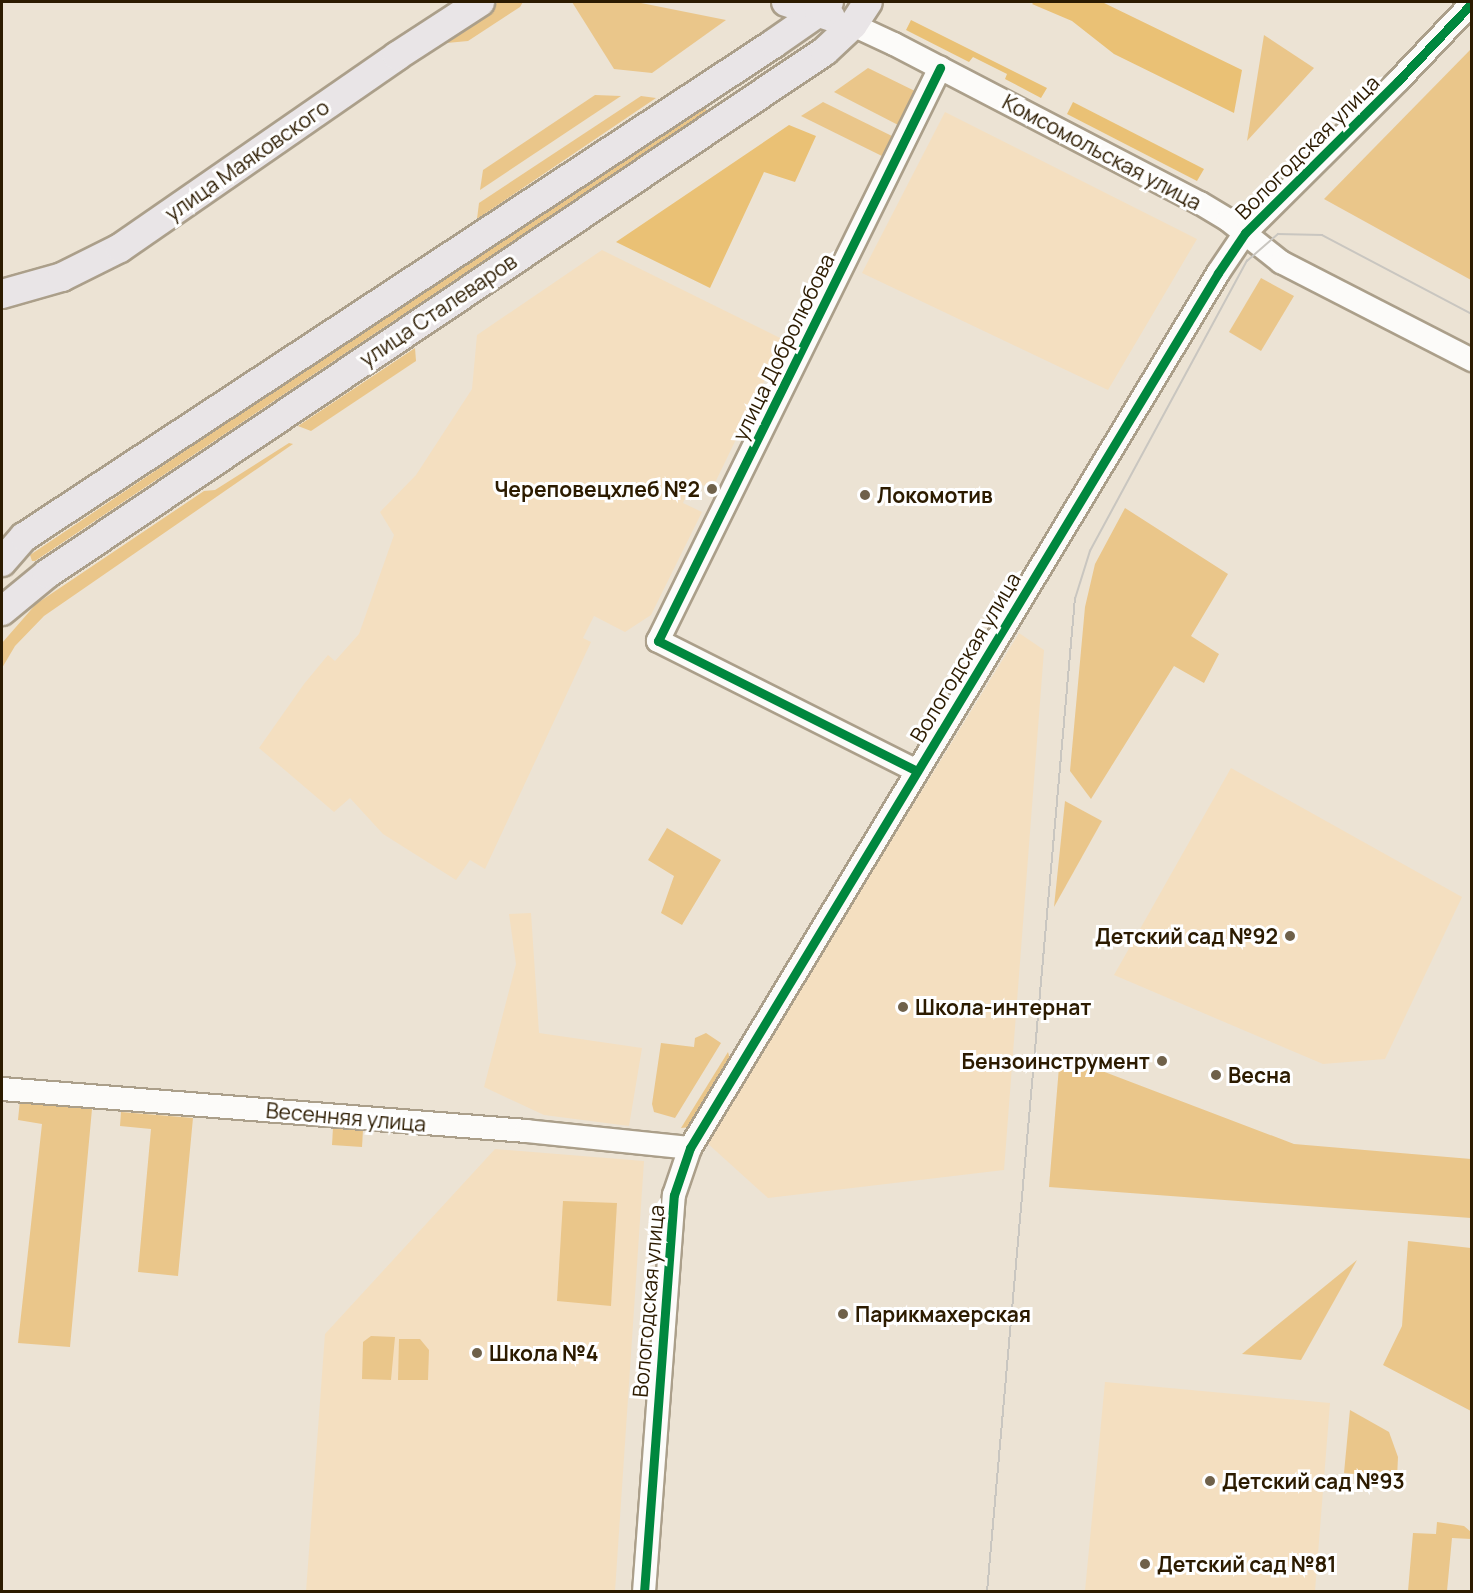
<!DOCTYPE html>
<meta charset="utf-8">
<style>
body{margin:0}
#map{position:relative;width:1473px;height:1593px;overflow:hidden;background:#ece3d4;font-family:Manrope,sans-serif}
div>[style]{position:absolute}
.built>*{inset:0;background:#f4dfc0}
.green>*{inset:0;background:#eac68a}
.forest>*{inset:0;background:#eac175}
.roads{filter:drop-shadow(2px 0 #ab9f8a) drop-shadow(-2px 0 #ab9f8a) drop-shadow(0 2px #ab9f8a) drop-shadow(0 -2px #ab9f8a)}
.minor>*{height:22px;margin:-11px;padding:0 11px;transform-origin:11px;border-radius:11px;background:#fcfbf9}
.major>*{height:28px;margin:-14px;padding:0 14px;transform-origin:14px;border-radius:14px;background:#e9e5e7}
.tram>*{height:1.5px;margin:-0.75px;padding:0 0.75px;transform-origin:0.75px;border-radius:0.75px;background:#c9c6c0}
.cycleway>*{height:9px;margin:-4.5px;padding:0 4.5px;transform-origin:4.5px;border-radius:4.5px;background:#00873e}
.dots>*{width:16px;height:16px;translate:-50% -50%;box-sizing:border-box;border:3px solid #fff;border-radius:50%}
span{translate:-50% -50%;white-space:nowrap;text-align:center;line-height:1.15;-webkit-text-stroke:6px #fff;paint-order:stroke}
.street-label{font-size:21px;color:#2c1b00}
.poi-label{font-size:21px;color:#2c1b00;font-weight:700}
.right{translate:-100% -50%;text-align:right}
.left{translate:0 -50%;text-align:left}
.frame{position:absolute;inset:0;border:3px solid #2c1b00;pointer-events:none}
</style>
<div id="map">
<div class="built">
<i style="clip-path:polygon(945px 112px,1197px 239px,1108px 390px,862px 273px)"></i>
<i style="clip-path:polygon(602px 250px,784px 340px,712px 489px,692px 481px,683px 503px,702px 512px,651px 615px,625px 632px,594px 616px,583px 638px,591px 642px,485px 869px,470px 860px,456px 880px,383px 834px,350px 798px,334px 812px,259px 748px,304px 684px,328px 655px,335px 661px,359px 634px,394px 535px,380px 512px,416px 475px,472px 389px,477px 335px)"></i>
<i style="clip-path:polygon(1019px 633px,1044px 650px,1004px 1170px,768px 1198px,706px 1142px)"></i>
<i style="clip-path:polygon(1231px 768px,1462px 897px,1385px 1059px,1323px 1064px,1114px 975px)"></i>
<i style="clip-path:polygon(531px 913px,539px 1033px,642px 1048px,629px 1126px,544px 1115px,484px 1087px,516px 964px,509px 914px)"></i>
<i style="clip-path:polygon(495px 1149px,644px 1161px,615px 1591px,306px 1592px,325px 1334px)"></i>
<i style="clip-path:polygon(1105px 1382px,1330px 1403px,1315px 1591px,1085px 1591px)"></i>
</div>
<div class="green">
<i style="clip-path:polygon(499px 2px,523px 2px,520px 7px,468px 41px,436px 44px,436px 36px)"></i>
<i style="clip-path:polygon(572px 2px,636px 2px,726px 20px,652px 73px,614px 69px)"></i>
<i style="clip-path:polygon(1264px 35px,1314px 68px,1247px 141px)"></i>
<i style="clip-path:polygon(1471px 49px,1471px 280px,1324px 199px)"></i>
<i style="clip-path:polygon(868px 68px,921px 94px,904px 128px,834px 92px)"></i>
<i style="clip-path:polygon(595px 95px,621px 96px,480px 190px,483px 170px)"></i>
<i style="clip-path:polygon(641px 96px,656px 98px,477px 219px,479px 203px)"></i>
<i style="clip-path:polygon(823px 102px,898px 139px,888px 159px,801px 116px)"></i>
<i style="clip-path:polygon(702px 104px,707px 111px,35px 561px,32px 561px,30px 555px)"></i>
<i style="clip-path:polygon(1261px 278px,1294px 296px,1261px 351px,1229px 332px)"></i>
<i style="clip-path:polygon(415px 348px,416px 361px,311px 431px,298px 426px)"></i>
<i style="clip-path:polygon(289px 443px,293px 444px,44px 616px,15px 646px,2px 668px,2px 643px,36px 604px,204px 491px,215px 490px)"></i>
<i style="clip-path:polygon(1125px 508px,1228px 574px,1191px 636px,1219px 654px,1204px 683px,1174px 666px,1091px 799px,1070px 771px,1085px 607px,1095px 564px)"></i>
<i style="clip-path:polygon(1065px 801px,1102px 821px,1054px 907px)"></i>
<i style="clip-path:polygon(667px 828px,721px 860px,682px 925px,661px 913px,674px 876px,648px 860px)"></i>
<i style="clip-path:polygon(706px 1033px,721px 1043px,675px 1118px,654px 1112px,652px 1104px,661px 1043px,694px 1047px,695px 1038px)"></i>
<i style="clip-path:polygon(728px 1052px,731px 1063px,691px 1127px,681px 1128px)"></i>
<i style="clip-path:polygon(1060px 1055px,1294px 1144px,1471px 1159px,1471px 1218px,1049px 1187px)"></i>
<i style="clip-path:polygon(20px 1100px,92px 1109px,70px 1347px,18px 1343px,42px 1124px,18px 1120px)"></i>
<i style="clip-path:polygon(121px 1112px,193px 1118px,178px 1276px,138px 1272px,151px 1129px,120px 1126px)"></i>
<i style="clip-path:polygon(333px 1128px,363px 1130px,362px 1147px,332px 1145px)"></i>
<i style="clip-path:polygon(563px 1201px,617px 1203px,611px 1306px,557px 1301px)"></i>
<i style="clip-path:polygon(1408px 1241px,1471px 1248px,1471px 1411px,1383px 1365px,1402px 1326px)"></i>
<i style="clip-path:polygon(1357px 1260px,1301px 1360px,1242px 1354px)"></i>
<i style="clip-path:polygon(371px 1336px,395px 1337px,391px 1380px,362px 1379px,363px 1342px)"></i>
<i style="clip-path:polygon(399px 1339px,420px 1339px,429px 1350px,428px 1380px,398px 1380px)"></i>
<i style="clip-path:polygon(1350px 1410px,1389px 1432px,1398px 1457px,1397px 1478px,1344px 1473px)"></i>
<i style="clip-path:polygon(1437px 1522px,1464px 1526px,1471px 1532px,1471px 1539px,1452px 1538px,1447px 1591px,1408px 1591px,1413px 1533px,1436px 1534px)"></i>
</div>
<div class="forest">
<i style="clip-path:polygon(1034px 2px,1102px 2px,1242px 70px,1234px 113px,1114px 54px,1072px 21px,1032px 4px)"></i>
<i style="clip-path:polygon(911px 20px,1047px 88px,1041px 98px,1005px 79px,1007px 74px,973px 57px,969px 62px,906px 30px)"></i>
<i style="clip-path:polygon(1073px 102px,1204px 169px,1197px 181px,1067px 114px)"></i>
<i style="clip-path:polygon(789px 125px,816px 136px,795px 182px,764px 172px,710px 288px,616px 242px)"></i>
</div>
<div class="roads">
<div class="minor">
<i style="left:853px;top:25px;width:45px;rotate:24.9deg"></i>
<i style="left:894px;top:44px;width:345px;rotate:27.5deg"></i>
<i style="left:1200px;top:203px;width:33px;rotate:31deg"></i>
<i style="left:1228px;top:220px;width:68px;rotate:38.4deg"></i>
<i style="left:1281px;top:262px;width:215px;rotate:27.2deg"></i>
<i style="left:917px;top:771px;width:290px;rotate:-153.3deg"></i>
<i style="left:658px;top:641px;width:639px;rotate:-63.8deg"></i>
<i style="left:2px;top:1089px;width:526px;rotate:4.58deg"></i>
<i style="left:526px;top:1131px;width:165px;rotate:5.9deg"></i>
<i style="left:644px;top:1592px;width:398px;rotate:-85.7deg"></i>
<i style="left:674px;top:1195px;width:50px;rotate:-71.2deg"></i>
<i style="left:690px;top:1148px;width:1022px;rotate:-58.89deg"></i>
<i style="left:1218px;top:273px;width:48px;rotate:-56deg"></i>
<i style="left:1245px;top:233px;width:216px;rotate:-44.8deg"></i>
<i style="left:1398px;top:81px;width:108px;rotate:-46.5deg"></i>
</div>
<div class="major">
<i style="left:786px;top:2px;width:47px;rotate:18.4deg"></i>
<i style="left:2px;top:294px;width:62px;rotate:-15.8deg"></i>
<i style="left:62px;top:277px;width:65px;rotate:-26.6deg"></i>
<i style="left:120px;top:248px;width:337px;rotate:-34.7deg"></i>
<i style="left:397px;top:56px;width:99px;rotate:-33deg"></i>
<i style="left:2px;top:562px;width:33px;rotate:-49deg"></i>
<i style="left:24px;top:537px;width:897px;rotate:-33.35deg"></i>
<i style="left:773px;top:44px;width:56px;rotate:-34.8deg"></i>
<i style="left:819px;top:12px;width:14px;rotate:-45deg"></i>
<i style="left:2px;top:611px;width:58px;rotate:-39.4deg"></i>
<i style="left:47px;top:574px;width:937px;rotate:-33.91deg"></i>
<i style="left:825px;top:51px;width:38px;rotate:-43deg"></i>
<i style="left:853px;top:25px;width:27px;rotate:-57deg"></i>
</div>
</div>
<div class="tram">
<i style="left:987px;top:1592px;width:997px;rotate:-84.94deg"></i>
<i style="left:1075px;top:599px;width:50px;rotate:-72.6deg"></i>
<i style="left:1090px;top:551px;width:330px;rotate:-61.6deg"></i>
<i style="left:1247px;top:261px;width:41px;rotate:-41.1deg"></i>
<i style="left:1278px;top:234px;width:44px;rotate:1.3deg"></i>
<i style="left:1322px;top:235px;width:170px;rotate:27.8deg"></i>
</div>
<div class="cycleway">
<i style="left:917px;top:771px;width:290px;rotate:-153.3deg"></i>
<i style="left:658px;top:641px;width:639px;rotate:-63.8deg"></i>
<i style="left:644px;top:1592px;width:398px;rotate:-85.7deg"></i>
<i style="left:674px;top:1195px;width:50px;rotate:-71.2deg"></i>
<i style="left:690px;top:1148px;width:1022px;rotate:-58.89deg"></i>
<i style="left:1218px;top:273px;width:48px;rotate:-56deg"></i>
<i style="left:1245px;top:233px;width:216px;rotate:-44.8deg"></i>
<i style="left:1398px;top:81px;width:108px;rotate:-46.5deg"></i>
</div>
<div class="dots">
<i style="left:712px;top:489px;background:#6f614a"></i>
<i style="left:865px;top:495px;background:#6f614a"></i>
<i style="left:1290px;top:936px;background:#6f614a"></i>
<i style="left:903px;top:1007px;background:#6f614a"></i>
<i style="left:1162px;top:1061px;background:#6f614a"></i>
<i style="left:1216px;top:1075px;background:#6f614a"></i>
<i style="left:843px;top:1314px;background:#6f614a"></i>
<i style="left:477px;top:1353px;background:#6f614a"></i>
<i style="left:1210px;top:1481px;background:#6f614a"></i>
<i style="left:1145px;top:1564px;background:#6f614a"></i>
</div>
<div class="street-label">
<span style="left:1307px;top:147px;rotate:-45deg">Вологодская улица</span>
<span style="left:1102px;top:152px;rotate:28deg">Комсомольская улица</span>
<span style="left:247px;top:160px;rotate:-35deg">улица Маяковского</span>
<span style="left:438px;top:310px;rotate:-34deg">улица Сталеваров</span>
<span style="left:783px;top:347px;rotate:-64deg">улица Добролюбова</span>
<span style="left:965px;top:657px;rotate:-59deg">Вологодская улица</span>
<span style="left:346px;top:1117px;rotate:5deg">Весенняя улица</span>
<span style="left:648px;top:1301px;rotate:-85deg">Вологодская улица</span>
</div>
<div class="poi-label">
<span class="right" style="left:700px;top:489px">Череповецхлеб №2</span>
<span class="left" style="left:877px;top:495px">Локомотив</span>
<span class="right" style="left:1278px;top:936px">Детский сад №92</span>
<span class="left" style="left:915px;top:1007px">Школа-интернат</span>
<span class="right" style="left:1150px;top:1061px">Бензоинструмент</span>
<span class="left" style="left:1228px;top:1075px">Весна</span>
<span class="left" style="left:855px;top:1314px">Парикмахерская</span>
<span class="left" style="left:489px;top:1353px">Школа №4</span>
<span class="left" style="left:1222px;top:1481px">Детский сад №93</span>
<span class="left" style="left:1157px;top:1564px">Детский сад №81</span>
</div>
<div class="frame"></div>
</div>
